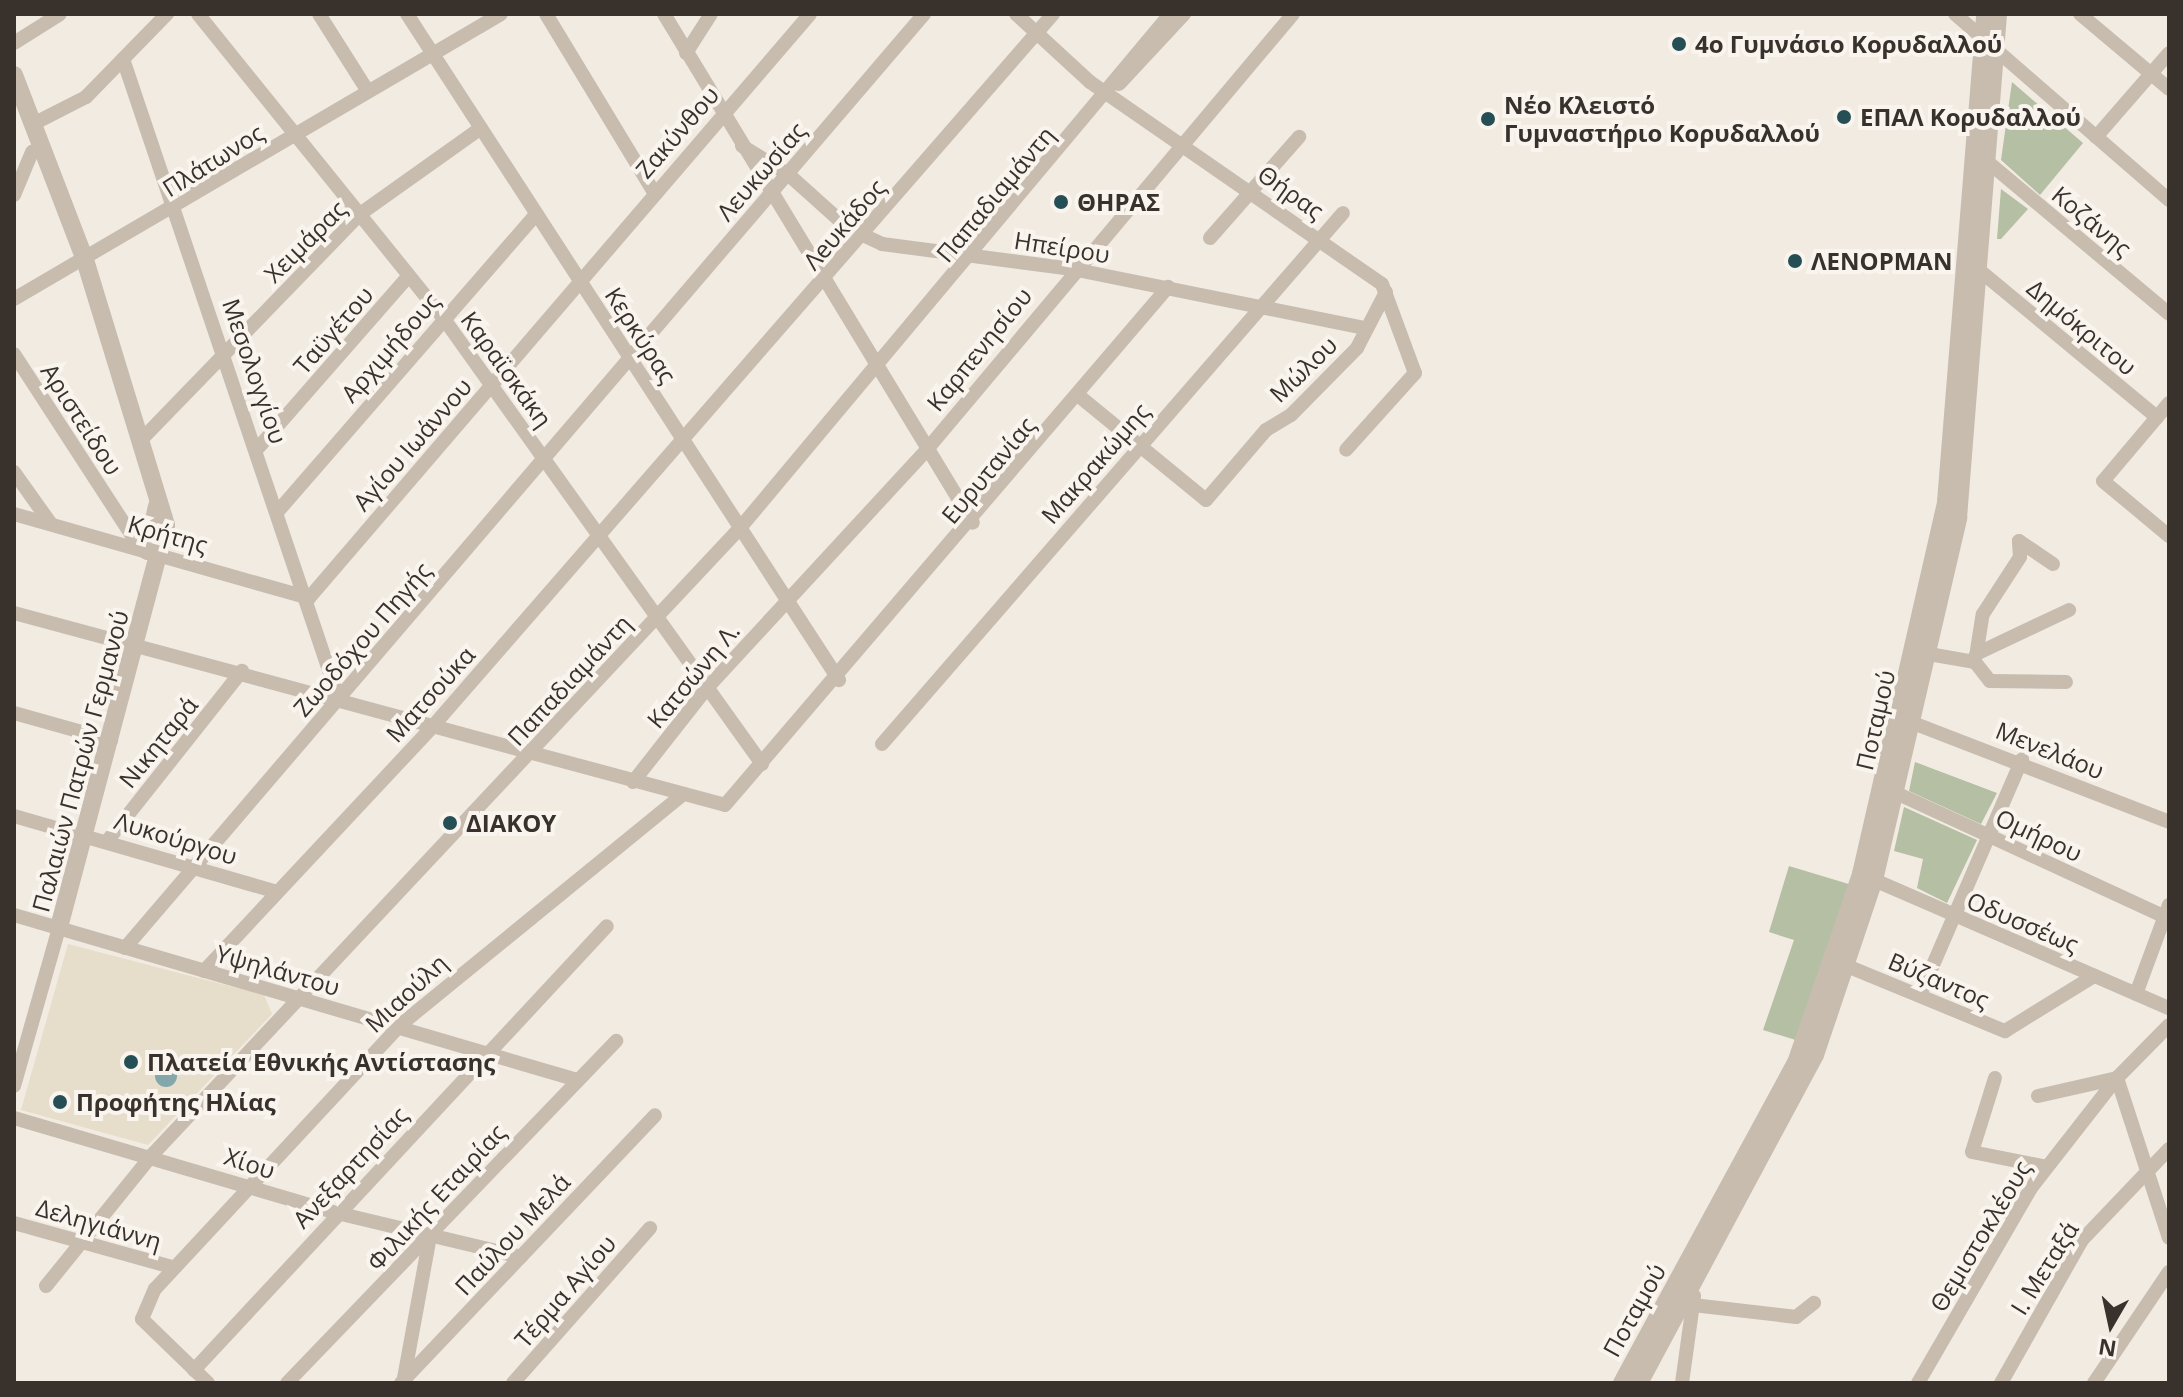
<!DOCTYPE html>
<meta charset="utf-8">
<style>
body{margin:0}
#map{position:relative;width:2183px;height:1397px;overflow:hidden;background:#f1ebe2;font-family:"Open Sans",sans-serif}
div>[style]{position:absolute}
.green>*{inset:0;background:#b4bfa3}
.plaza>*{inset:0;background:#e7ddcb}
.water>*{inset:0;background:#84a7ab}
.round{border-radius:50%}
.minor>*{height:14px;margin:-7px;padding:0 7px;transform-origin:7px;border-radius:7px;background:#c8bcaf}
.tertiary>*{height:18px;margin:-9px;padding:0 9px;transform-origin:9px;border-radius:9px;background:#c8bcaf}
.dots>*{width:22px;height:22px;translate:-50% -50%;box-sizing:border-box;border:4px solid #f9f5ee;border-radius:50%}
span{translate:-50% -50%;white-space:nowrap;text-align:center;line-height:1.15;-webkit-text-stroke:8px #f9f5ee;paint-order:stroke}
.poi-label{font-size:24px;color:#38312c;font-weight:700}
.left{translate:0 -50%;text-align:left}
.street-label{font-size:24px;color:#38312c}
.frame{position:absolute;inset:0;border:16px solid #38312c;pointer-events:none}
.north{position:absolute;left:2071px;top:1285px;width:80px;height:80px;-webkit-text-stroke:6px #f9f5ee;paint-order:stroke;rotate:189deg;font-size:22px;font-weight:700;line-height:32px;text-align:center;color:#38312c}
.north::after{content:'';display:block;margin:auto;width:28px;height:36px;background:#38312c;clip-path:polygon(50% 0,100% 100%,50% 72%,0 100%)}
</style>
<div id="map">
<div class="green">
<i style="clip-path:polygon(2012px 82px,2083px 143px,2040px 195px,2001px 160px)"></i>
<i style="clip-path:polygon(2001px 189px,2028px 209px,2001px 239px,1997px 239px)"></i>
<i style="clip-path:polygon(1915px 762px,1997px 793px,1981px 824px,1909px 791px)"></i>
<i style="clip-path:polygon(1904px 807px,1977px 840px,1947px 903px,1917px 888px,1923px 859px,1894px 851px)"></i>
<i style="clip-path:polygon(1789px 866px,1852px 885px,1802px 1042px,1763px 1030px,1794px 940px,1769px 932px)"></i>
</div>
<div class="plaza">
<i style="clip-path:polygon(68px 944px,264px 995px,272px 1014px,148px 1145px,21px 1110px)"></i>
</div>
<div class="water">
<i class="round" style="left:155px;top:1065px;width:22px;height:22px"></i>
</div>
<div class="minor">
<i style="left:198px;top:14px;width:392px;rotate:51.1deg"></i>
<i style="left:444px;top:319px;width:547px;rotate:54.45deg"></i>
<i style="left:319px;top:14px;width:90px;rotate:57.7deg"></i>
<i style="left:407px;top:14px;width:794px;rotate:57.03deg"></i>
<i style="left:546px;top:14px;width:208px;rotate:58.8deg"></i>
<i style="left:664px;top:14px;width:595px;rotate:58.74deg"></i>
<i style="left:1016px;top:14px;width:100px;rotate:42.6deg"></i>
<i style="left:1090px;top:82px;width:355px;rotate:34.7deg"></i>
<i style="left:1382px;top:284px;width:95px;rotate:69.7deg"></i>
<i style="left:1415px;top:373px;width:103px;rotate:131.9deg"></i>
<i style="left:1955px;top:14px;width:284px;rotate:41deg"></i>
<i style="left:2080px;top:14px;width:116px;rotate:40.1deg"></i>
<i style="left:14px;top:43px;width:54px;rotate:-32.2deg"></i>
<i style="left:686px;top:53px;width:46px;rotate:-57.3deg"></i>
<i style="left:123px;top:59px;width:676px;rotate:71.38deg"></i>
<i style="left:1119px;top:84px;width:96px;rotate:-47.1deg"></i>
<i style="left:35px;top:123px;width:57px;rotate:-27deg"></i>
<i style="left:86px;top:97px;width:116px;rotate:-45.7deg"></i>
<i style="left:2096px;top:137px;width:111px;rotate:-49deg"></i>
<i style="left:742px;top:146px;width:55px;rotate:31.7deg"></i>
<i style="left:789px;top:175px;width:79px;rotate:41.9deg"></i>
<i style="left:848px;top:228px;width:38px;rotate:25deg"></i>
<i style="left:882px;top:244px;width:192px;rotate:7.5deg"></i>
<i style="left:1072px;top:269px;width:299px;rotate:11.4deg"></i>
<i style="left:1988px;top:162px;width:236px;rotate:40deg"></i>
<i style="left:14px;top:195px;width:47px;rotate:-67.3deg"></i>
<i style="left:1210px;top:238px;width:135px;rotate:-48.6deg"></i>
<i style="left:1979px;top:270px;width:231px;rotate:39.6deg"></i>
<i style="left:14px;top:299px;width:564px;rotate:-30.34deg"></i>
<i style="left:14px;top:354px;width:231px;rotate:57deg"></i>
<i style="left:1079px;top:396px;width:164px;rotate:39.3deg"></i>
<i style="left:1206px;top:500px;width:92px;rotate:-49.4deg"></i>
<i style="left:1266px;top:430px;width:29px;rotate:-31deg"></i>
<i style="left:1291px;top:415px;width:94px;rotate:-45.4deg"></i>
<i style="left:1357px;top:348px;width:63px;rotate:-62.6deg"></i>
<i style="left:2169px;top:403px;width:102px;rotate:130.2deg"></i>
<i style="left:2103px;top:481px;width:86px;rotate:39.8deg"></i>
<i style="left:143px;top:438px;width:312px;rotate:-45.9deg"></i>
<i style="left:360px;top:214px;width:148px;rotate:-35.4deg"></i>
<i style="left:259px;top:447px;width:226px;rotate:-48.8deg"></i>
<i style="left:14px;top:472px;width:64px;rotate:54.6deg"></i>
<i style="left:279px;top:510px;width:392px;rotate:-49deg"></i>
<i style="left:14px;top:514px;width:307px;rotate:15.9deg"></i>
<i style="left:2019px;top:541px;width:41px;rotate:34.1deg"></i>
<i style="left:309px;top:598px;width:769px;rotate:-49.37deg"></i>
<i style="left:14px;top:613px;width:736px;rotate:15.11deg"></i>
<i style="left:725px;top:805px;width:682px;rotate:-49.46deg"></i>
<i style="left:1977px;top:650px;width:36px;rotate:-81deg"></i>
<i style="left:1983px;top:614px;width:68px;rotate:-57deg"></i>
<i style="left:2020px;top:557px;width:16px;rotate:-94deg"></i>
<i style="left:1929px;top:654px;width:47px;rotate:9.9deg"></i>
<i style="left:1975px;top:662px;width:24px;rotate:52deg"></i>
<i style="left:1990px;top:681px;width:76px;rotate:0.8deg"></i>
<i style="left:1976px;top:654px;width:103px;rotate:-25.3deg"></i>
<i style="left:14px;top:713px;width:101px;rotate:15.6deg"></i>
<i style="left:1913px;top:723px;width:274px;rotate:21.1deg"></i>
<i style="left:882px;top:744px;width:703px;rotate:-49.04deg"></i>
<i style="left:633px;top:782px;width:120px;rotate:-51.8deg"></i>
<i style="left:707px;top:688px;width:328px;rotate:-47.3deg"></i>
<i style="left:929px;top:447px;width:566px;rotate:-49.95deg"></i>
<i style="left:1896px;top:793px;width:295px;rotate:24.7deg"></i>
<i style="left:14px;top:816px;width:274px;rotate:16.1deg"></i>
<i style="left:108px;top:840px;width:216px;rotate:-51.6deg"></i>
<i style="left:1865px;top:876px;width:331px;rotate:23.5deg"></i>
<i style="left:14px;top:915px;width:587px;rotate:16.33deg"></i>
<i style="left:125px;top:948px;width:1229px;rotate:-49.45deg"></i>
<i style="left:1847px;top:966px;width:171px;rotate:22.4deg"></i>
<i style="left:2005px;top:1031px;width:105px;rotate:-31.7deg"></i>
<i style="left:204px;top:971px;width:335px;rotate:-46.9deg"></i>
<i style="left:433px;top:726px;width:944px;rotate:-48.95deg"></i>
<i style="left:2136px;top:994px;width:95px;rotate:-69.7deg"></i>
<i style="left:1920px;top:995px;width:257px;rotate:-66.6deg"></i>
<i style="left:1995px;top:1078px;width:77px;rotate:107.3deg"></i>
<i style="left:1972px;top:1152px;width:76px;rotate:11.3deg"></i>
<i style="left:2117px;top:1078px;width:168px;rotate:72deg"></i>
<i style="left:14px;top:1086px;width:164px;rotate:-74.1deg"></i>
<i style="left:2038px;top:1096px;width:81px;rotate:-12.8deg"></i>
<i style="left:14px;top:1118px;width:337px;rotate:16.4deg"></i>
<i style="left:337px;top:1213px;width:189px;rotate:13.4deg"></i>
<i style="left:14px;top:1223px;width:164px;rotate:15.6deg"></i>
<i style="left:46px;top:1286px;width:170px;rotate:-51deg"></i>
<i style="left:153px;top:1154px;width:858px;rotate:-46.84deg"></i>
<i style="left:740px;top:528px;width:670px;rotate:-50.08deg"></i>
<i style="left:1693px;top:1305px;width:104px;rotate:6.6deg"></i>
<i style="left:1796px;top:1317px;width:23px;rotate:-38deg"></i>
<i style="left:194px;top:1370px;width:606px;rotate:-47.07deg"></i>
<i style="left:404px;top:1378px;width:143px;rotate:-79.6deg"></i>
<i style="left:208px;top:1383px;width:92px;rotate:-135.9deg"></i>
<i style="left:142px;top:1319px;width:33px;rotate:-67deg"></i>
<i style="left:155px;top:1289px;width:359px;rotate:-47.1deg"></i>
<i style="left:399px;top:1026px;width:364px;rotate:-39.2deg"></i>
<i style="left:287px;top:1383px;width:475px;rotate:-46.1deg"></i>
<i style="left:401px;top:1383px;width:369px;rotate:-46.5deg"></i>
<i style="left:513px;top:1383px;width:207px;rotate:-48.5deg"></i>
<i style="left:1682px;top:1383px;width:88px;rotate:-82.1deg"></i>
<i style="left:1918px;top:1383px;width:225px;rotate:-59.9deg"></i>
<i style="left:2031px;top:1188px;width:140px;rotate:-52deg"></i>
<i style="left:2117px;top:1078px;width:74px;rotate:-45.5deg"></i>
<i style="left:2001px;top:1383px;width:164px;rotate:-60.5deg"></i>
<i style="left:2082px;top:1240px;width:126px;rotate:-46.3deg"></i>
<i style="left:2094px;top:1383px;width:134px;rotate:-56deg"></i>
</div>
<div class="tertiary">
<i style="left:14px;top:75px;width:198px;rotate:69deg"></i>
<i style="left:85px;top:260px;width:277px;rotate:73deg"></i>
<i style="left:166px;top:525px;width:417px;rotate:104.9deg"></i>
<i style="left:147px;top:551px;width:46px;rotate:-77.5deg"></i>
<i style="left:1622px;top:1383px;width:364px;rotate:-61.5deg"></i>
<i style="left:1796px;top:1063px;width:200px;rotate:-71deg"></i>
<i style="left:1861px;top:874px;width:382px;rotate:-77.1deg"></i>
<i style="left:1946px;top:502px;width:490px;rotate:-85.4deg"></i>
<i style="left:1639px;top:1383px;width:372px;rotate:-61.8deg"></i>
<i style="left:1815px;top:1055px;width:185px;rotate:-71.4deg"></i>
<i style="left:1874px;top:880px;width:372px;rotate:-76.9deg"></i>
<i style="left:1958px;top:518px;width:506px;rotate:-85.46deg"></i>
</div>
<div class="dots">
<i style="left:1679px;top:44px;background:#264f55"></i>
<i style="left:1844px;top:117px;background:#264f55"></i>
<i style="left:1488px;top:119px;background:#264f55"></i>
<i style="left:1061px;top:202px;background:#264f55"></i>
<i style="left:1795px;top:261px;background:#264f55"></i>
<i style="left:450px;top:823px;background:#264f55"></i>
<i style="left:131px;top:1062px;background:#264f55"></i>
<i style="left:60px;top:1102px;background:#264f55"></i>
</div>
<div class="poi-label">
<span class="left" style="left:1695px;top:44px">4ο Γυμνάσιο Κορυδαλλού</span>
<span class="left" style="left:1504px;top:119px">Νέο Κλειστό<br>Γυμναστήριο Κορυδαλλού</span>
<span class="left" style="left:1860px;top:117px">ΕΠΑΛ Κορυδαλλού</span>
<span class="left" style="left:1077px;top:202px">ΘΗΡΑΣ</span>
<span class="left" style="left:1811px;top:261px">ΛΕΝΟΡΜΑΝ</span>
<span class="left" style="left:466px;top:823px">ΔΙΑΚΟΥ</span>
<span class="left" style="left:147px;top:1062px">Πλατεία Εθνικής Αντίστασης</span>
<span class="left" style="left:76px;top:1102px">Προφήτης Ηλίας</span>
</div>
<div class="street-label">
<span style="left:677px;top:132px;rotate:-49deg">Ζακύνθου</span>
<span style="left:213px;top:160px;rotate:-32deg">Πλάτωνος</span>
<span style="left:761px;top:171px;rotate:-49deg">Λευκωσίας</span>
<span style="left:1291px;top:192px;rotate:35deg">Θήρας</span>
<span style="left:995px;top:194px;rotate:-50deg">Παπαδιαμάντη</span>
<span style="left:2092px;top:221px;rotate:40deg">Κοζάνης</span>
<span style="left:844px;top:224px;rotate:-49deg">Λeυκάδος</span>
<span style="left:305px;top:241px;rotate:-45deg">Χειμάρας</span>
<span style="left:1062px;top:247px;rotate:9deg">Ηπείρου</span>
<span style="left:2082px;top:327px;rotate:40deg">Δημόκριτου</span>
<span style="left:333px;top:330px;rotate:-49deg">Ταϋγέτου</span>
<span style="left:641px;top:335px;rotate:57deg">Κερκύρας</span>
<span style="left:390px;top:347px;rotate:-49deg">Αρχιμήδους</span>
<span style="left:979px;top:349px;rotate:-51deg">Καρπενησίου</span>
<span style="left:507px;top:369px;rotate:54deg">Καραϊσκάκη</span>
<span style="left:1303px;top:369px;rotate:-44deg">Μώλου</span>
<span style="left:255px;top:371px;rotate:71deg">Μεσολογγίου</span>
<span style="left:82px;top:419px;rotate:57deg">Αριστείδου</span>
<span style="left:412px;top:444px;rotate:-49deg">Αγίου Ιωάννου</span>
<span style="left:1095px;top:463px;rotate:-49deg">Μακρακώμης</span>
<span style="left:988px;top:470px;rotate:-50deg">Ευρυτανίας</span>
<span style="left:168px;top:534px;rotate:16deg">Κρήτης</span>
<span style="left:362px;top:639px;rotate:-49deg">Ζωοδόχου Πηγής</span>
<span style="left:693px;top:675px;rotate:-50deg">Κατσώνη Λ.</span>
<span style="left:569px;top:680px;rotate:-47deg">Παπαδιαμάντη</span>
<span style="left:430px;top:694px;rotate:-48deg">Ματσούκα</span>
<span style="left:1875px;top:720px;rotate:-77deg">Ποταμού</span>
<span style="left:158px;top:742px;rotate:-51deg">Νικηταρά</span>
<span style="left:2050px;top:750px;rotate:22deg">Μενελάου</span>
<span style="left:80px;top:761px;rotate:-75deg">Παλαιών Πατρών Γερμανού</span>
<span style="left:2039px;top:835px;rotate:25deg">Ομήρου</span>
<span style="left:176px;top:838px;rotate:17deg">Λυκούργου</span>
<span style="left:2023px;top:922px;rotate:23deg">Οδυσσέως</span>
<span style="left:278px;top:970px;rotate:16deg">Υψηλάντου</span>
<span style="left:1939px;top:980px;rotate:23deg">Βύζαντος</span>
<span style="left:406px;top:993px;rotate:-43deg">Μιαούλη</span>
<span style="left:250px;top:1163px;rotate:18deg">Χίου</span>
<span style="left:350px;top:1167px;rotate:-47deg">Ανεξαρτησίας</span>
<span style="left:436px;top:1197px;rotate:-47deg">Φιλικής Εταιρίας</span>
<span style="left:99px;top:1224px;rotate:16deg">Δεληγιάννη</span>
<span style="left:512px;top:1234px;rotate:-47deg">Παύλου Μελά</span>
<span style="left:1980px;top:1236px;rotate:-59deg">Θεμιστοκλέους</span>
<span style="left:2044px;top:1268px;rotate:-58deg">Ι. Μεταξά</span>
<span style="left:565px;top:1291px;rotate:-49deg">Τέρμα Αγίου</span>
<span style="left:1634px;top:1310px;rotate:-61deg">Ποταμού</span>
</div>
<div class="frame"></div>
<div class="north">N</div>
</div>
